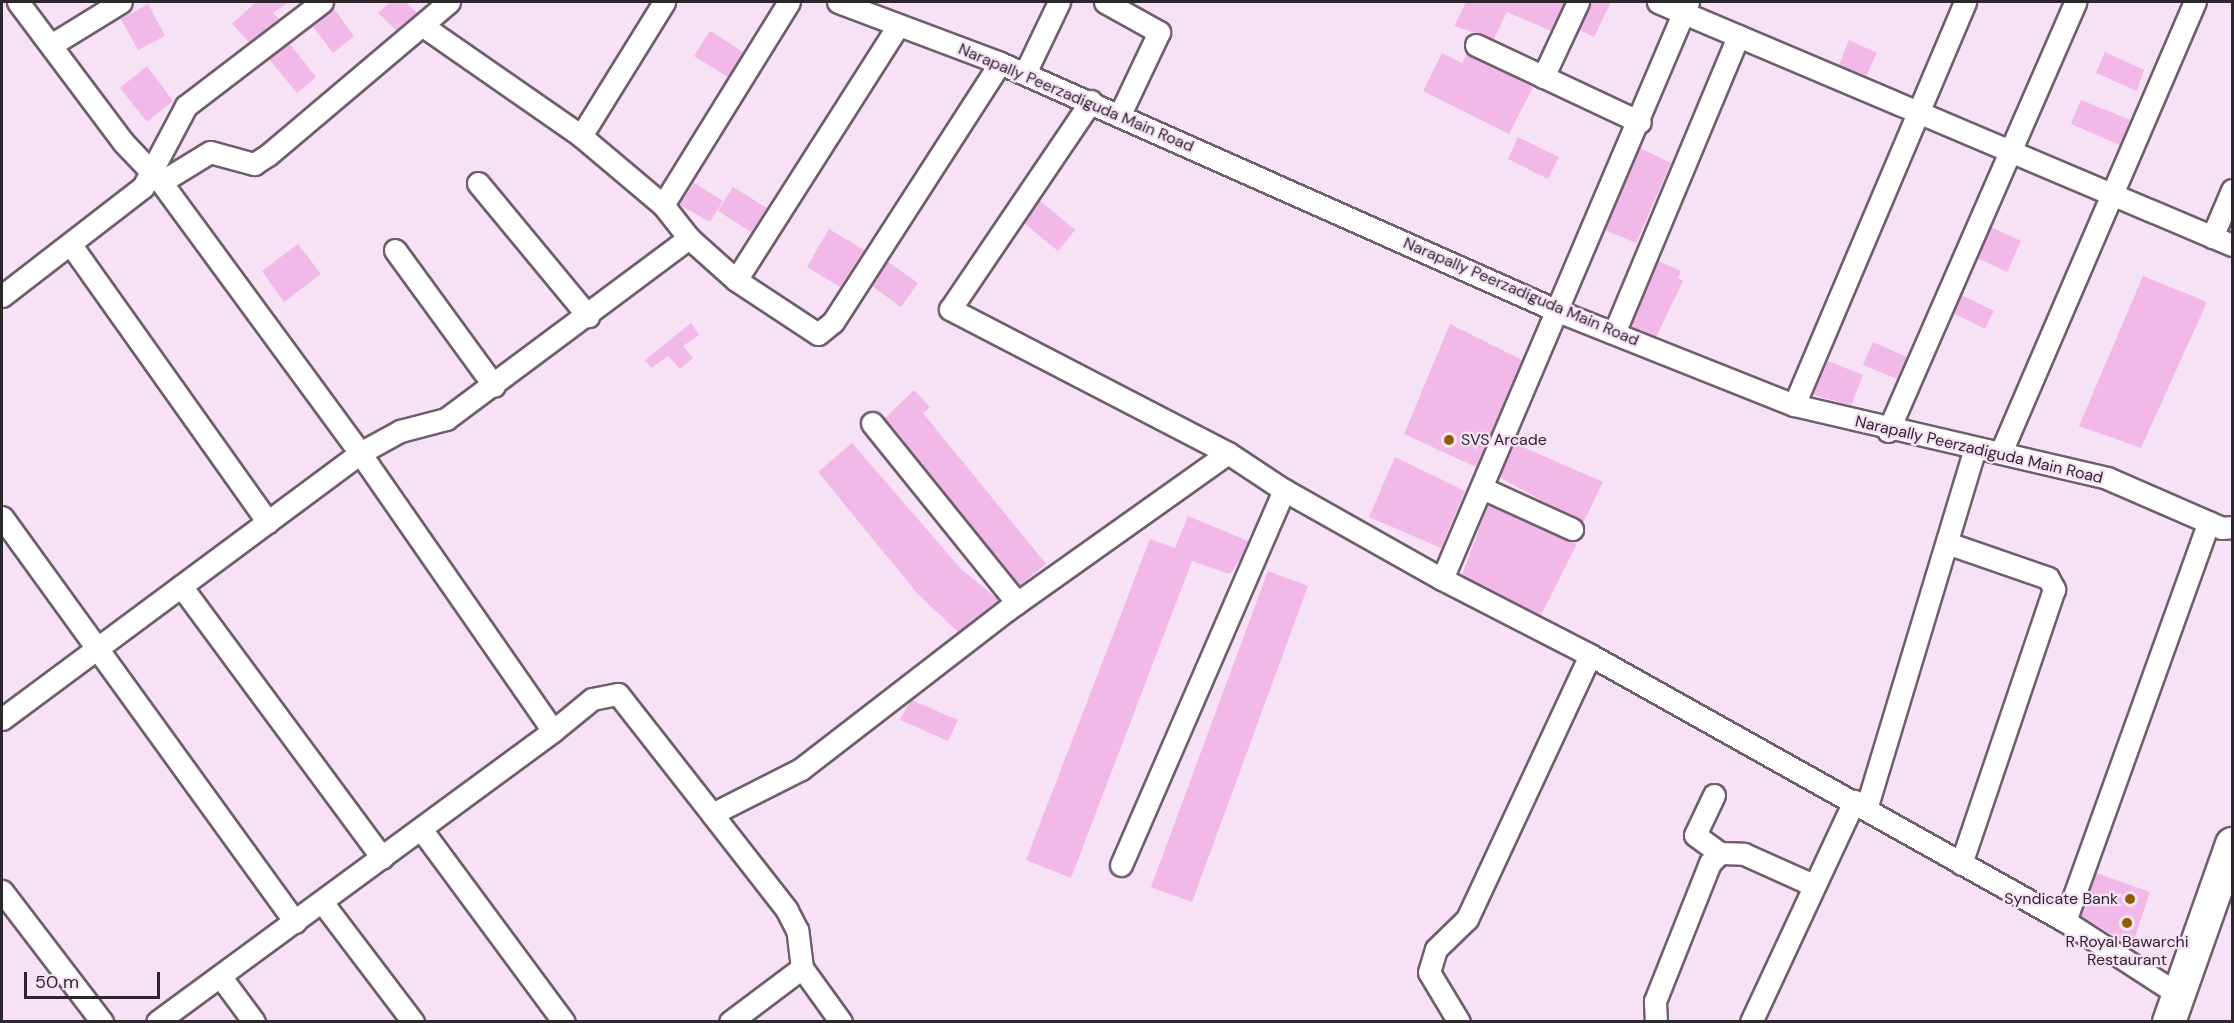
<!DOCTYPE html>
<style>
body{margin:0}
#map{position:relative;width:2234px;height:1023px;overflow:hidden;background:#f6e2f4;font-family:"DM Sans",sans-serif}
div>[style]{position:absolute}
.building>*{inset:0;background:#f1b8e8}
.roads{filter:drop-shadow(2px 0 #6f5e6d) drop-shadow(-2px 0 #6f5e6d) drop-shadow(0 2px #6f5e6d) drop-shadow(0 -2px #6f5e6d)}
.minor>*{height:21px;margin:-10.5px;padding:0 10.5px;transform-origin:10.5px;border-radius:10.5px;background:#fff}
.highway>*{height:32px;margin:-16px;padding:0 16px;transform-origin:16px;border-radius:16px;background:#fff}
.dots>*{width:16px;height:16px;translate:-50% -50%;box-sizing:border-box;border:3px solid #f6e2f4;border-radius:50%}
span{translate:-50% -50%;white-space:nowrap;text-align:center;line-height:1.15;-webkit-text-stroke:4.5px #f6e2f4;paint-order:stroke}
.street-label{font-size:16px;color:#2d262d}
.poi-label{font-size:16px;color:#2d262d}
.left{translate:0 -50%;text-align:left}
.right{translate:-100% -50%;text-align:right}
.frame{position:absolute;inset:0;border:3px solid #2d262d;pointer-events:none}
.scale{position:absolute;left:24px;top:972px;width:136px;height:27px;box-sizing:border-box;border:3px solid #2d262d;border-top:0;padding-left:8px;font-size:18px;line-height:21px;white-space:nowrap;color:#2d262d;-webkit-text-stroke:4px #f6e2f4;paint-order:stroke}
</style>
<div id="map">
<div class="building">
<i style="clip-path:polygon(256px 2px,289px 2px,273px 13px,279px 19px,249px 42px,232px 24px)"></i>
<i style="clip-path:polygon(390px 2px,406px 2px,417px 13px,396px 30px,378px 13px)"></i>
<i style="clip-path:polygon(1466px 2px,1564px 2px,1551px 31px,1507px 12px,1494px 39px,1454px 26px)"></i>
<i style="clip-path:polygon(1591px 2px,1611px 2px,1594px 37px,1579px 30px)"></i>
<i style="clip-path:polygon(148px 4px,165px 36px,138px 50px,121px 19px)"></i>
<i style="clip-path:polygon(334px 9px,354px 36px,333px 53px,312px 25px)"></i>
<i style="clip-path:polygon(710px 31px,743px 52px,728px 77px,694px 56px)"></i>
<i style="clip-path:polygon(1849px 40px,1877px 53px,1866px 76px,1839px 65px)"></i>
<i style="clip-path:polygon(289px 43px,316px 77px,297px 93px,269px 59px)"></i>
<i style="clip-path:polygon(2105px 52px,2144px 70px,2137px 91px,2096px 73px)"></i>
<i style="clip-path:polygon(1442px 53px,1462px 63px,1467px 54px,1533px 87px,1509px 134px,1423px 91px)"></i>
<i style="clip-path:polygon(147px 66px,173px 101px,147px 122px,120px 88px)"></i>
<i style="clip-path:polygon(2081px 100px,2130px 120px,2120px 145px,2071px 124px)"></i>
<i style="clip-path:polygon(1518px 137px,1559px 157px,1548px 179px,1508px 159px)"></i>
<i style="clip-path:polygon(1640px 148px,1671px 163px,1636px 243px,1605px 230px)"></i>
<i style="clip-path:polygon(694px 183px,723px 201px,710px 222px,680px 205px)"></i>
<i style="clip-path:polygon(733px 187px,767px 208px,751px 232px,718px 211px)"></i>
<i style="clip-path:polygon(1039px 200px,1075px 230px,1058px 251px,1024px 223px)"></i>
<i style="clip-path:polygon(1991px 227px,2021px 241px,2007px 272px,1977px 258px)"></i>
<i style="clip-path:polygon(829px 229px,864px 250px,840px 287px,807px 267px)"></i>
<i style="clip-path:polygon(298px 244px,321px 274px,284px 302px,262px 271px)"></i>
<i style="clip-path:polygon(887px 261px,918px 283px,901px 307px,872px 286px)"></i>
<i style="clip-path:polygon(1658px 261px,1681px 271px,1678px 278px,1683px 281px,1656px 337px,1631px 326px)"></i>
<i style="clip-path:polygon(2143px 276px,2207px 302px,2141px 448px,2079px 426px)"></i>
<i style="clip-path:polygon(1961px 295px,1994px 311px,1985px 329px,1953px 313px)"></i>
<i style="clip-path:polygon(691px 323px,699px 335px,683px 346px,693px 358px,680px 369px,668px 356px,651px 368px,645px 360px)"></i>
<i style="clip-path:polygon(1450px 324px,1522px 360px,1476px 467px,1404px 434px)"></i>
<i style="clip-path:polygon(1873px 342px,1907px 357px,1897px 379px,1863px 365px)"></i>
<i style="clip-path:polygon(1828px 361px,1863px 375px,1851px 405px,1813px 395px)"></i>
<i style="clip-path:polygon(914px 390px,930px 407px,923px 413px,1046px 564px,1019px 586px,885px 418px)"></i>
<i style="clip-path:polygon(852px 443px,961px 569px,999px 600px,958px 632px,917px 593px,818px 472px)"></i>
<i style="clip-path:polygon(1514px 443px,1603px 482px,1583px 523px,1499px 477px)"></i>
<i style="clip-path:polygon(1395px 457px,1465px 491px,1441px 548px,1369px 517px)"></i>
<i style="clip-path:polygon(1488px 505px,1577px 544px,1541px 615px,1462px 575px)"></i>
<i style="clip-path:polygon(1188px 516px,1248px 541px,1240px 560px,1230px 574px,1192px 561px,1071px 878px,1026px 860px,1150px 539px,1175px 548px)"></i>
<i style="clip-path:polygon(1268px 571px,1308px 586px,1192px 902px,1151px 887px)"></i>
<i style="clip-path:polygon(911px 700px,958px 720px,948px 741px,900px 720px)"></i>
<i style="clip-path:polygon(2096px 873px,2150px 892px,2132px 946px,2081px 916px)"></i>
</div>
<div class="roads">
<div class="minor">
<i style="left:18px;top:2px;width:175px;rotate:53.1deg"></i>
<i style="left:123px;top:142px;width:55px;rotate:46.5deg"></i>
<i style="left:161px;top:182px;width:336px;rotate:53.7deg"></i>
<i style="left:360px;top:453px;width:338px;rotate:55.2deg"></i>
<i style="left:553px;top:731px;width:491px;rotate:143.7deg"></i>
<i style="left:838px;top:2px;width:173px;rotate:20.6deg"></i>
<i style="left:1000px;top:63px;width:613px;rotate:23.97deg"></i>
<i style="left:1560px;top:312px;width:252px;rotate:21.7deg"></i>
<i style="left:1794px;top:405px;width:321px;rotate:13.1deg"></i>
<i style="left:2107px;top:478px;width:125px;rotate:23.5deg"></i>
<i style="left:2222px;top:528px;width:10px;rotate:-6deg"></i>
<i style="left:1105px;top:2px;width:62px;rotate:29.1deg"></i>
<i style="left:1159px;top:32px;width:91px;rotate:115.4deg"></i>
<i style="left:1658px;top:2px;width:623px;rotate:22.95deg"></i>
<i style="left:423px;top:26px;width:193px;rotate:34.8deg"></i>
<i style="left:581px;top:136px;width:107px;rotate:40.1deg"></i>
<i style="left:663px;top:205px;width:42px;rotate:51.8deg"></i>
<i style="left:689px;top:238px;width:63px;rotate:41.8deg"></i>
<i style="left:736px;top:280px;width:98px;rotate:33.4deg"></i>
<i style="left:818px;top:334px;width:19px;rotate:-39deg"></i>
<i style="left:833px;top:322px;width:308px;rotate:-57.2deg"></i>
<i style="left:51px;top:45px;width:82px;rotate:-31.6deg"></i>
<i style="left:1476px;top:45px;width:181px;rotate:25.2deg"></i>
<i style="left:1025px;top:73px;width:79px;rotate:-64.4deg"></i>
<i style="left:1543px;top:77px;width:83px;rotate:-65deg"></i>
<i style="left:1091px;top:101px;width:251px;rotate:124.1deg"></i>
<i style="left:950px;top:309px;width:313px;rotate:27.4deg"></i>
<i style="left:581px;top:136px;width:158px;rotate:-58.2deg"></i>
<i style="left:161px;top:182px;width:57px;rotate:-31.5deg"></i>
<i style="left:210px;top:152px;width:46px;rotate:15.3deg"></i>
<i style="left:254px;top:164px;width:17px;rotate:-33deg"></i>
<i style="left:268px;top:155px;width:237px;rotate:-40.2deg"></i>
<i style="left:478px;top:183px;width:173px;rotate:50.4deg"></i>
<i style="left:663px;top:205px;width:239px;rotate:-58.2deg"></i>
<i style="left:2212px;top:237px;width:51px;rotate:-66.9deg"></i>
<i style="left:71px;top:245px;width:340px;rotate:54.6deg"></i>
<i style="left:395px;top:250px;width:168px;rotate:53.9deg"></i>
<i style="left:736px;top:280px;width:301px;rotate:-57.5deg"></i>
<i style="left:2px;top:296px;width:178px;rotate:-37.7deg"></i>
<i style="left:143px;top:187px;width:92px;rotate:-62deg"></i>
<i style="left:186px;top:106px;width:171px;rotate:-37.4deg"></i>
<i style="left:1614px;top:333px;width:322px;rotate:-67.3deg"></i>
<i style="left:1794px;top:405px;width:438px;rotate:-67deg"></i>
<i style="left:872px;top:423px;width:231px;rotate:51.1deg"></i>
<i style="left:1888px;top:431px;width:468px;rotate:-66.4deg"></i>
<i style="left:2001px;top:452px;width:490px;rotate:-66.7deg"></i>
<i style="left:1482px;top:488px;width:99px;rotate:24.5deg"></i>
<i style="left:2px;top:517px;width:500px;rotate:54.1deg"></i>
<i style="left:1947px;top:543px;width:107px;rotate:19.1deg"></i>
<i style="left:2048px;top:578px;width:13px;rotate:61deg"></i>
<i style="left:2054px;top:589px;width:290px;rotate:108.7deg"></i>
<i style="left:1442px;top:579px;width:627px;rotate:-66.91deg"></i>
<i style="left:181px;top:586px;width:338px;rotate:53.5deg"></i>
<i style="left:2px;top:719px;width:446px;rotate:-36.6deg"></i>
<i style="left:360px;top:453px;width:46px;rotate:-28.8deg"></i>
<i style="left:400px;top:431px;width:48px;rotate:-14.6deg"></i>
<i style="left:446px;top:419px;width:303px;rotate:-36.7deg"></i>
<i style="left:553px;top:731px;width:50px;rotate:-39.4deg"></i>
<i style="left:592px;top:699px;width:26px;rotate:-11deg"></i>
<i style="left:618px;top:694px;width:152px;rotate:51.9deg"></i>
<i style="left:1714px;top:795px;width:44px;rotate:115.4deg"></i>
<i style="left:1695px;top:835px;width:31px;rotate:36deg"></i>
<i style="left:1866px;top:809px;width:374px;rotate:-73.2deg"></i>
<i style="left:421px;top:829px;width:240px;rotate:53.5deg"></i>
<i style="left:1121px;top:865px;width:409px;rotate:-66.5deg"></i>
<i style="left:2px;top:891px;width:165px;rotate:52.6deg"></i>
<i style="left:322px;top:902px;width:151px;rotate:52.8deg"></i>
<i style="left:2065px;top:921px;width:424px;rotate:-70.2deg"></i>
<i style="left:220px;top:976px;width:57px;rotate:53.5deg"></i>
<i style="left:730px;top:1022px;width:90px;rotate:-36.9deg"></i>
<i style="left:841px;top:1022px;width:67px;rotate:-125.8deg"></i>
<i style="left:802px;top:968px;width:38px;rotate:-97deg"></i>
<i style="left:797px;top:930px;width:22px;rotate:-117deg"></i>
<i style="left:787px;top:910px;width:122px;rotate:-128deg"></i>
<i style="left:712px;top:814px;width:100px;rotate:-26.8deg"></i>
<i style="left:801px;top:769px;width:260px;rotate:-37.7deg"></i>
<i style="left:1007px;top:610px;width:271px;rotate:-35.4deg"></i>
<i style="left:1228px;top:453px;width:67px;rotate:33.5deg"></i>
<i style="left:1284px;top:490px;width:181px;rotate:29.4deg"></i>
<i style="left:1442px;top:579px;width:166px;rotate:27.2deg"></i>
<i style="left:1590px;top:655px;width:544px;rotate:29.25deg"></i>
<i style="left:2065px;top:921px;width:135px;rotate:32.9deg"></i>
<i style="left:1459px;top:1022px;width:58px;rotate:-121deg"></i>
<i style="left:1429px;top:972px;width:24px;rotate:-73deg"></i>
<i style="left:1436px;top:949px;width:43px;rotate:-44.1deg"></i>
<i style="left:1467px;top:919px;width:291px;rotate:-65deg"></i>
<i style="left:1656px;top:1022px;width:21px;rotate:-93deg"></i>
<i style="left:1655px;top:1001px;width:149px;rotate:-68.3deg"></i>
<i style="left:1710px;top:863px;width:14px;rotate:-45deg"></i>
<i style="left:1720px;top:853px;width:24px;rotate:2deg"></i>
<i style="left:1744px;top:854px;width:73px;rotate:24.1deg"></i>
<i style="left:1751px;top:1022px;width:244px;rotate:-65deg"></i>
</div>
<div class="highway">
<i style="left:2169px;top:1022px;width:189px;rotate:-70.5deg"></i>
</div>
</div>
<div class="dots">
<i style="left:1449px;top:440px;background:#8e5e07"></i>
<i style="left:2130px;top:899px;background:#8e5e07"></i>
<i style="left:2127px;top:923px;background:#8e5e07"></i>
</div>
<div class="street-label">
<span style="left:1076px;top:98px;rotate:23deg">Narapally Peerzadiguda Main Road</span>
<span style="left:1521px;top:292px;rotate:23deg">Narapally Peerzadiguda Main Road</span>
<span style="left:1979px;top:450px;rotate:13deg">Narapally Peerzadiguda Main Road</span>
</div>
<div class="poi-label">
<span class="left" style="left:1461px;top:440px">SVS Arcade</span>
<span class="right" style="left:2118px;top:899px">Syndicate Bank</span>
<span style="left:2127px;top:951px">R Royal Bawarchi<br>Restaurant</span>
</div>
<div class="frame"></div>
<div class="scale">50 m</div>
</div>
